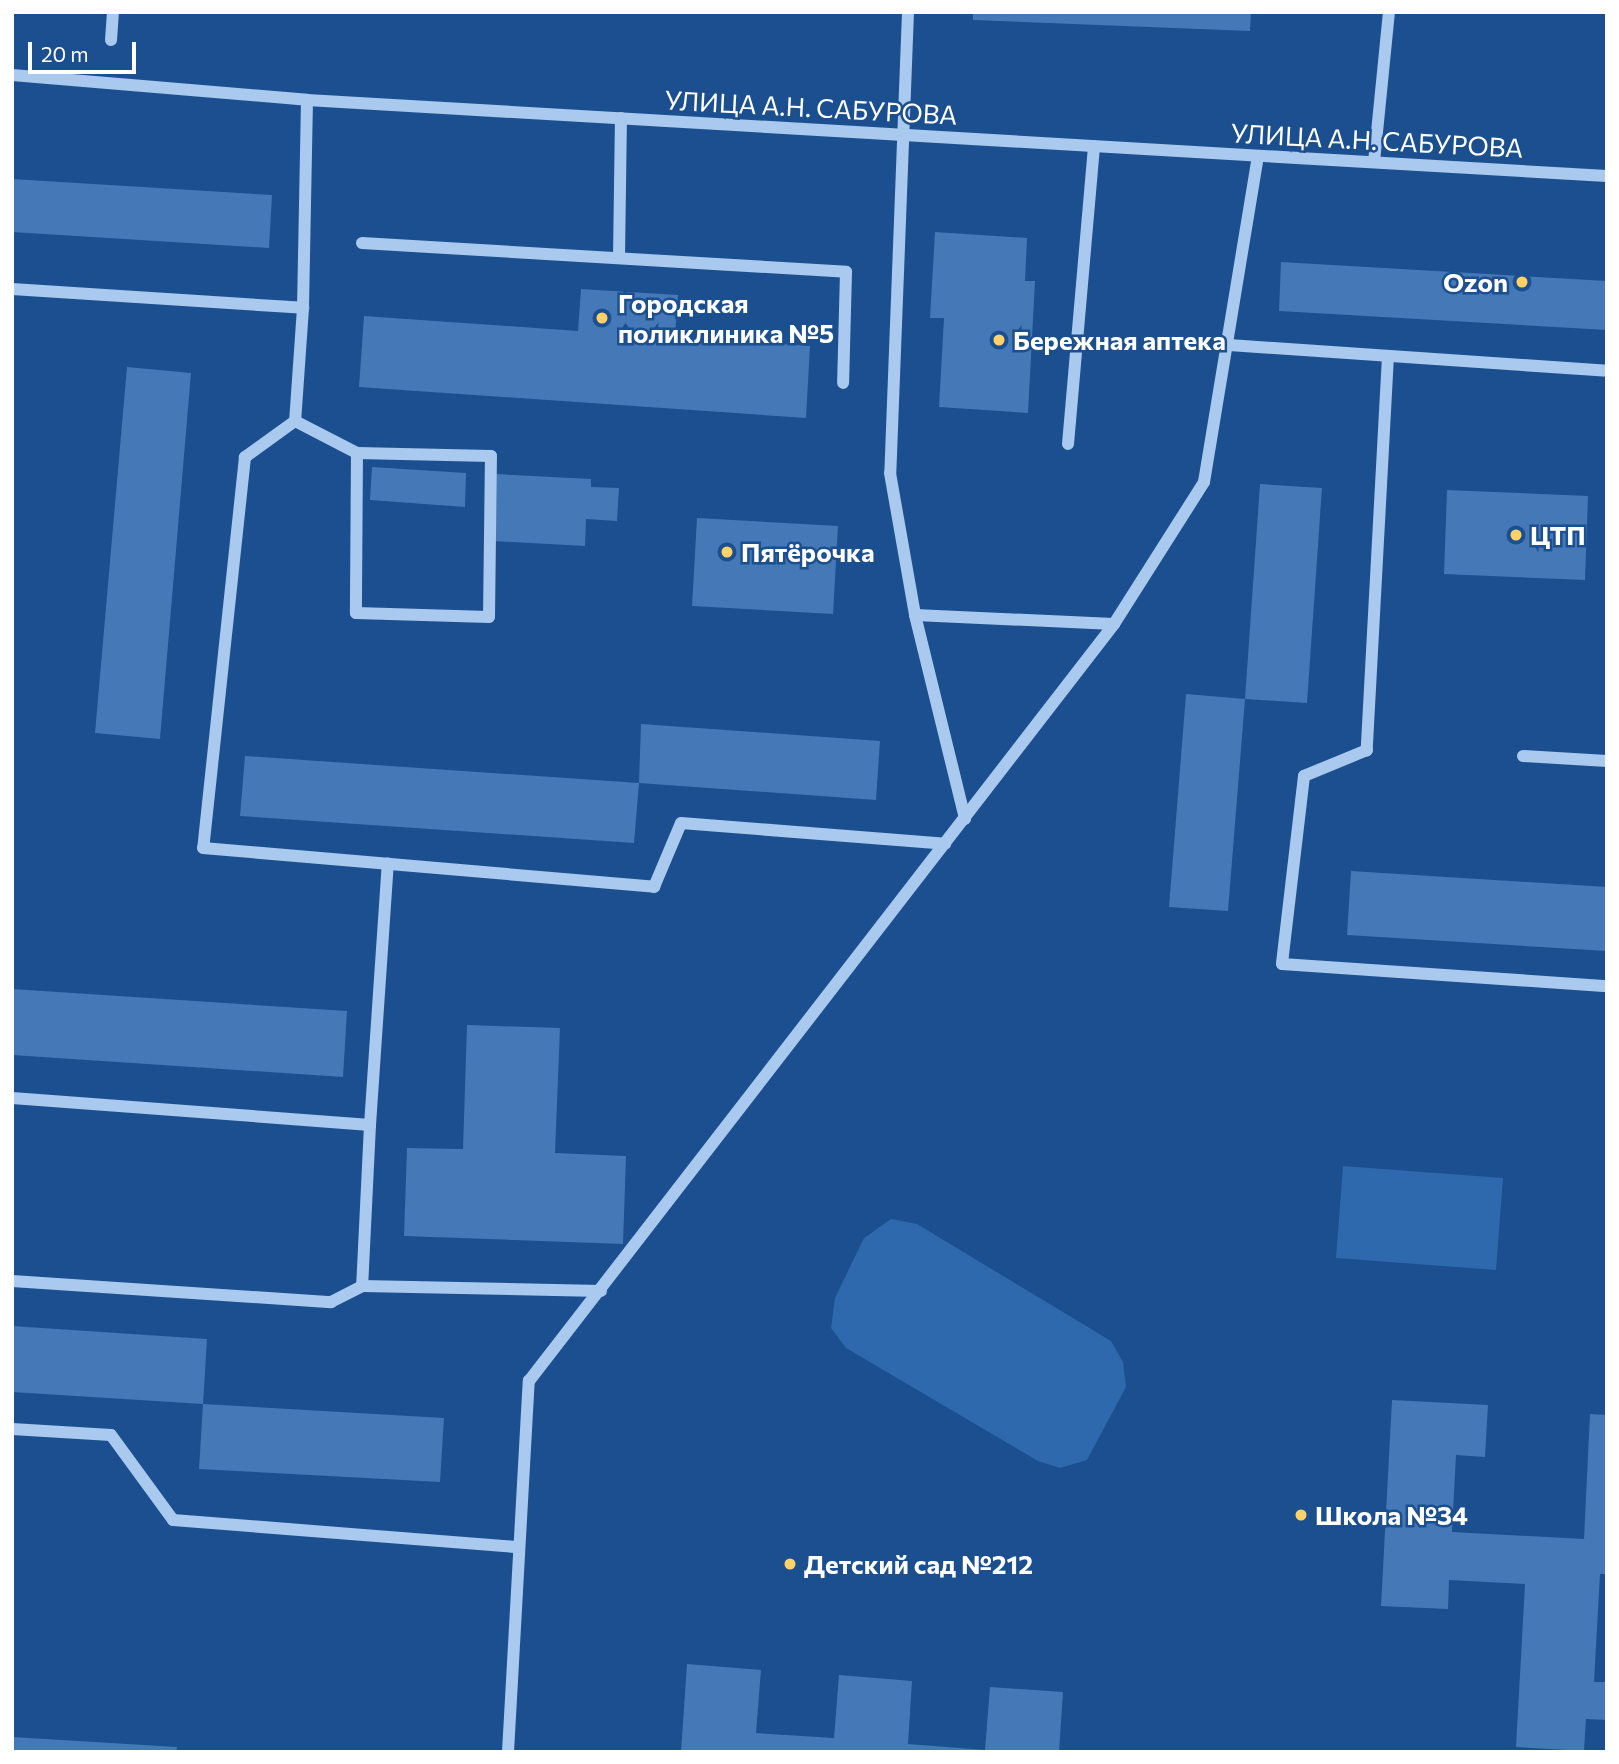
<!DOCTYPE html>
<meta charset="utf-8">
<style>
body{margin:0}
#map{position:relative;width:1619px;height:1764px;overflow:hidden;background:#1b4f8f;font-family:Commissioner,sans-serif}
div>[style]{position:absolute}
.green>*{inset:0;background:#2e69ad}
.building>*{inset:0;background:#4478b7}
.minor>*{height:12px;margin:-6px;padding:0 6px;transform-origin:6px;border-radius:6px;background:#a9c9ee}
.dots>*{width:19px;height:19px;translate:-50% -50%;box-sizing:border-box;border:4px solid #1b4f8f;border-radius:50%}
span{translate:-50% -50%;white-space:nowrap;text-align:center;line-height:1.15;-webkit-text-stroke:5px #1b4f8f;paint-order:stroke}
.street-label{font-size:26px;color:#fff}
.poi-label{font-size:26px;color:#fff;font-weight:700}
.right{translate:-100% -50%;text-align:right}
.left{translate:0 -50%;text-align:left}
.frame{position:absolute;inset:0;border:14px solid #fff;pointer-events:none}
.scale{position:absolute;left:28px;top:42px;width:108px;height:32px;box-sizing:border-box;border:4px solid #fff;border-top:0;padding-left:9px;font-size:21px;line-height:24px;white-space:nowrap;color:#fff;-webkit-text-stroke:5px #1b4f8f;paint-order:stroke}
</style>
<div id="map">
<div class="green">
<i style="clip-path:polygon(1343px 1166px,1503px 1178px,1496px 1270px,1336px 1258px)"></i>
<i style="clip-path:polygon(891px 1219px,917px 1224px,1111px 1341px,1123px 1362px,1126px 1387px,1087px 1460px,1060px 1468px,1038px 1461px,846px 1348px,831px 1328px,835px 1298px,864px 1238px)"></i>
</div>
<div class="building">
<i style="clip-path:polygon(973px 12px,1251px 12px,1250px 31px,973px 20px)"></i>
<i style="clip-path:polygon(12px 179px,272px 195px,269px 248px,12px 232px)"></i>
<i style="clip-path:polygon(935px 232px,1027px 238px,1025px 281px,1035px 281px,1028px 413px,939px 407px,944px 318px,930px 318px)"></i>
<i style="clip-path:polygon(1281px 262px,1607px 281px,1607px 330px,1279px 311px)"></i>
<i style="clip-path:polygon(581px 289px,678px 295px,675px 336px,810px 346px,806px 418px,359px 387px,364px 316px,578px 331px)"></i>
<i style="clip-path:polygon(127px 367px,191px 373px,160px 739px,95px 733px)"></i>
<i style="clip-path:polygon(372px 467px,466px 473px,465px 507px,370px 500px)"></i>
<i style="clip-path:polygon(496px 474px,591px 479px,591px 487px,619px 488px,617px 521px,586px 519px,585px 546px,492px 541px)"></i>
<i style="clip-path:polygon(1260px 484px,1322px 488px,1307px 703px,1245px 699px,1228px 911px,1169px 907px,1186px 694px,1245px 699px)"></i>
<i style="clip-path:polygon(1447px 490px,1588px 496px,1585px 580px,1444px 574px)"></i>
<i style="clip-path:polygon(697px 518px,838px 526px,833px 614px,692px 606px)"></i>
<i style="clip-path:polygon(641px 724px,880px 741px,876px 800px,639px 783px)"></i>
<i style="clip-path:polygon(245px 756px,639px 783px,634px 843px,240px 816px)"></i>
<i style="clip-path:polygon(1351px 871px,1607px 887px,1607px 951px,1347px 935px)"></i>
<i style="clip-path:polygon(12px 989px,347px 1011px,343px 1077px,12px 1055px)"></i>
<i style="clip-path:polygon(467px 1025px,560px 1028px,555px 1153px,626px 1156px,623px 1244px,404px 1236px,407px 1148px,463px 1149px)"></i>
<i style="clip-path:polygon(12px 1326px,207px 1339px,203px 1404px,12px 1392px)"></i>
<i style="clip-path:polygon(1392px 1400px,1488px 1405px,1485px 1457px,1456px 1455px,1452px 1532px,1584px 1539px,1590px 1414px,1607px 1415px,1607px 1574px,1600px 1574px,1594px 1682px,1607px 1682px,1607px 1720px,1586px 1719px,1584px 1751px,1516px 1747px,1525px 1584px,1449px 1580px,1448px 1609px,1381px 1606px)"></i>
<i style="clip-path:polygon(203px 1404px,444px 1418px,440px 1482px,199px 1469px)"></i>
<i style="clip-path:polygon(687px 1664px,761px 1670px,756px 1733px,834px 1738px,839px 1675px,912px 1681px,908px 1744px,985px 1750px,990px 1687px,1063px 1692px,1059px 1752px,681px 1752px)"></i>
<i style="clip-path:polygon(12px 1737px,177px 1747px,176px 1752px,12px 1752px)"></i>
</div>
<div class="minor">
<i style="left:908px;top:12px;width:461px;rotate:92.2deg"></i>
<i style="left:890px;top:473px;width:144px;rotate:80deg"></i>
<i style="left:915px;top:615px;width:210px;rotate:76.2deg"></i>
<i style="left:111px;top:40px;width:28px;rotate:-86deg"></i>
<i style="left:12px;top:75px;width:296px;rotate:4.8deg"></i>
<i style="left:307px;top:100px;width:1302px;rotate:3.35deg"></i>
<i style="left:307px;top:100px;width:208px;rotate:91.1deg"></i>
<i style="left:303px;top:308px;width:113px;rotate:94deg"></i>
<i style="left:295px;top:421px;width:62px;rotate:144.2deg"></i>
<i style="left:245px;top:457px;width:393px;rotate:96.1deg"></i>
<i style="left:203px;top:848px;width:453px;rotate:4.9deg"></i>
<i style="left:654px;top:887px;width:69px;rotate:-67.1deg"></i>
<i style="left:681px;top:823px;width:265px;rotate:4.5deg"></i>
<i style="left:1374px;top:162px;width:151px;rotate:-84.3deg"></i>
<i style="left:362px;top:243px;width:485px;rotate:3.4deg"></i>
<i style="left:846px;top:272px;width:111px;rotate:91.5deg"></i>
<i style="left:619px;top:258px;width:140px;rotate:-89.2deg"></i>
<i style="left:12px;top:289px;width:292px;rotate:3.7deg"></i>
<i style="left:1229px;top:345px;width:379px;rotate:3.9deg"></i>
<i style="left:1388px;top:356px;width:395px;rotate:93.1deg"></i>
<i style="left:1367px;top:750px;width:68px;rotate:157.6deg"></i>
<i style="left:1304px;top:776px;width:189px;rotate:96.7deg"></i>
<i style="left:1282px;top:964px;width:326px;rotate:3.9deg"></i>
<i style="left:295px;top:421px;width:70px;rotate:27.3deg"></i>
<i style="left:357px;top:453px;width:160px;rotate:90.4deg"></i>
<i style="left:356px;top:613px;width:133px;rotate:1.7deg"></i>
<i style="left:489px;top:617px;width:161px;rotate:-89.3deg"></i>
<i style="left:491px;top:456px;width:134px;rotate:-178.7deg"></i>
<i style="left:1068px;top:444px;width:299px;rotate:-85deg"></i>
<i style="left:915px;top:615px;width:199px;rotate:2.6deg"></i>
<i style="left:1523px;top:756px;width:84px;rotate:3.4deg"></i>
<i style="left:12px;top:1098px;width:359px;rotate:4.3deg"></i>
<i style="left:370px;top:1125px;width:161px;rotate:92.8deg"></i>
<i style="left:362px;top:1286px;width:239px;rotate:1.2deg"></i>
<i style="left:370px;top:1125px;width:262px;rotate:-86.1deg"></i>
<i style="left:12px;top:1281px;width:320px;rotate:3.8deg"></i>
<i style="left:331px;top:1302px;width:35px;rotate:-27deg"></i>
<i style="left:12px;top:1429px;width:99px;rotate:3.5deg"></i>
<i style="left:111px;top:1435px;width:105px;rotate:53.9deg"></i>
<i style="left:173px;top:1520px;width:347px;rotate:4.5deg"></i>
<i style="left:508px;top:1752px;width:372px;rotate:-86.8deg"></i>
<i style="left:529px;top:1381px;width:957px;rotate:-52.3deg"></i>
<i style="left:1114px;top:624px;width:168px;rotate:-57.6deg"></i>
<i style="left:1204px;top:482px;width:330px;rotate:-80.6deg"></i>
</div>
<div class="dots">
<i style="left:1522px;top:282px;background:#ffd166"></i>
<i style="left:602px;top:318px;background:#ffd166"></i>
<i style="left:999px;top:340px;background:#ffd166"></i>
<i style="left:1516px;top:535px;background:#ffd166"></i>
<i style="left:727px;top:552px;background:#ffd166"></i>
<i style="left:1301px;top:1515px;background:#ffd166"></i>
<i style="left:790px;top:1564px;background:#ffd166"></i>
</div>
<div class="street-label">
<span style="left:811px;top:107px;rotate:3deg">УЛИЦА А.Н. САБУРОВА</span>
<span style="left:1377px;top:140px;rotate:3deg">УЛИЦА А.Н. САБУРОВА</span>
</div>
<div class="poi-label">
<span class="right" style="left:1508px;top:282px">Ozon</span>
<span class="left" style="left:618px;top:318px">Городская<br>поликлиника №5</span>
<span class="left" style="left:1013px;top:340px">Бережная аптека</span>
<span class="left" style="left:1530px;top:535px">ЦТП</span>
<span class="left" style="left:741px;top:552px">Пятёрочка</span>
<span class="left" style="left:1315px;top:1515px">Школа №34</span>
<span class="left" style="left:804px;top:1564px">Детский сад №212</span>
</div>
<div class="frame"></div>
<div class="scale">20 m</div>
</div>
